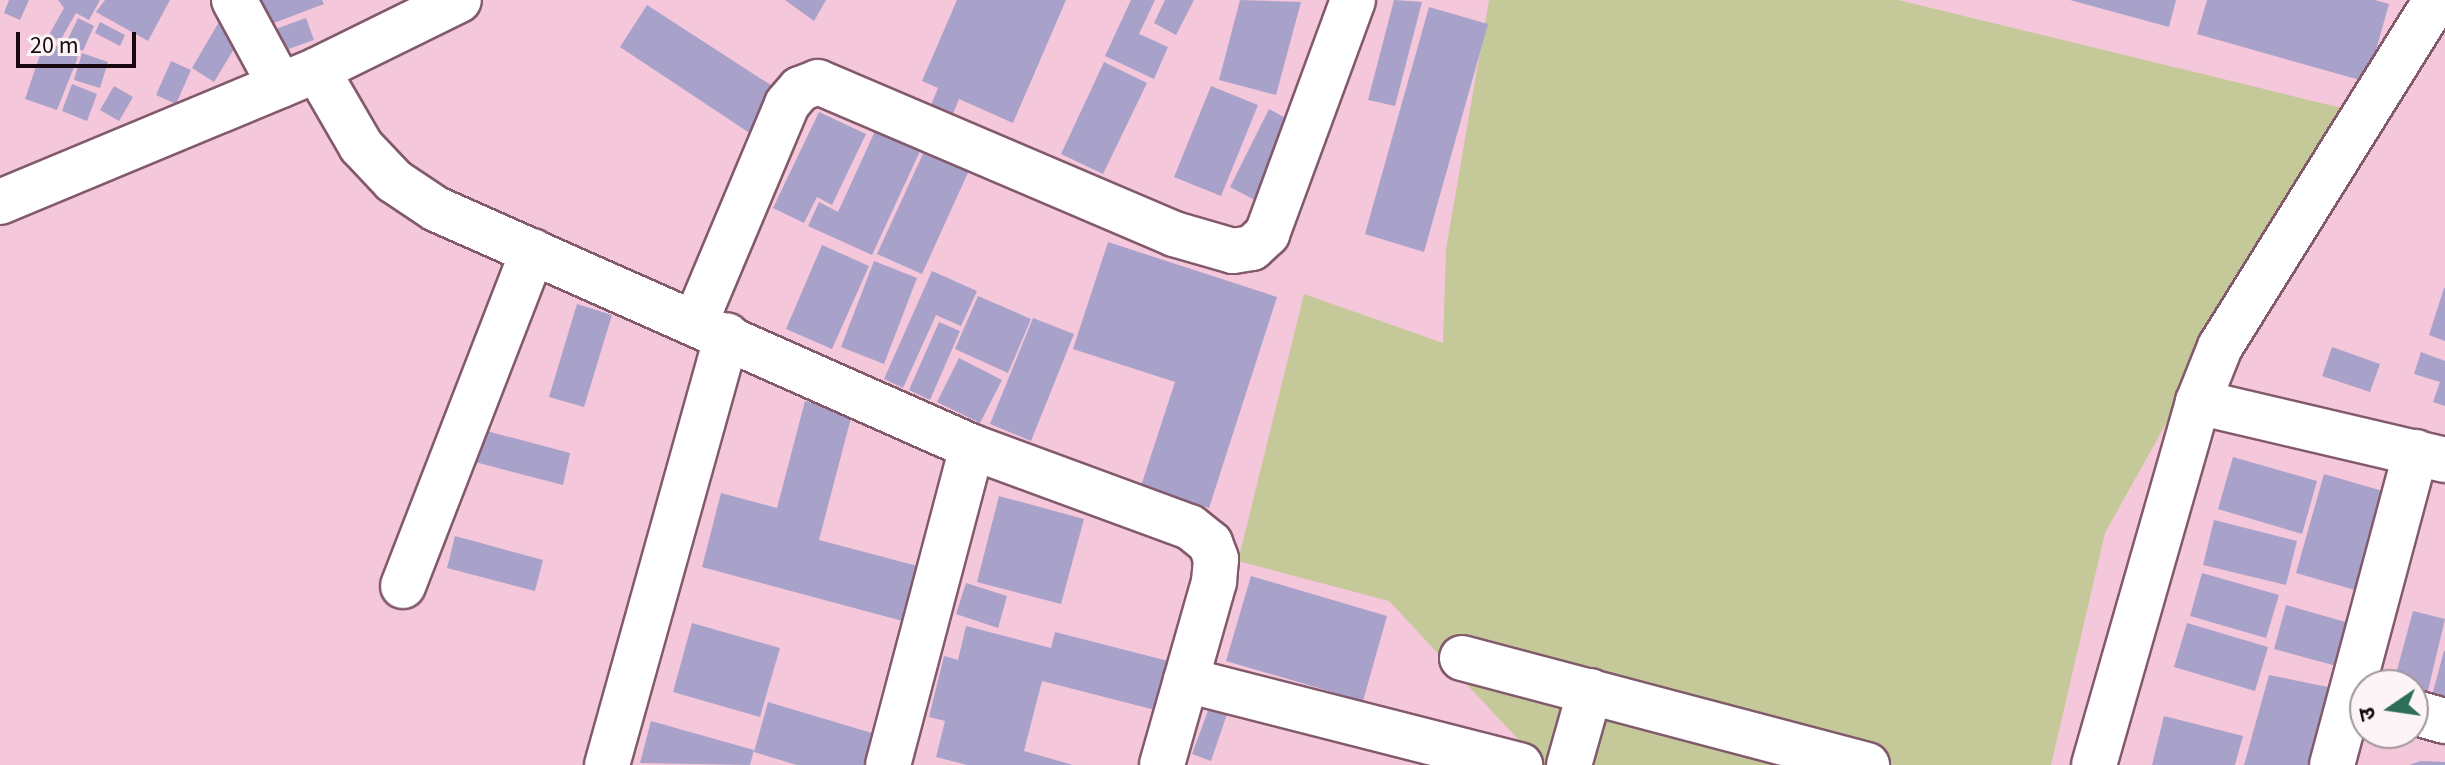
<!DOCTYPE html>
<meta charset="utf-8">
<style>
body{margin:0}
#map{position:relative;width:2445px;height:765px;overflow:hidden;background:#f5c7da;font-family:"Source Sans 3","Noto Sans Devanagari",sans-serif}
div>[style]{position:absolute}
.green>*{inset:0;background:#c5c999}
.building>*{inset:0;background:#a8a2ca}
.roads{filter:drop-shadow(2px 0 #825a6c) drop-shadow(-2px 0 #825a6c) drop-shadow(0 2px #825a6c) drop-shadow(0 -2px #825a6c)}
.minor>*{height:44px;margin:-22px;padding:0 22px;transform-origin:22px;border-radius:22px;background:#fff}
span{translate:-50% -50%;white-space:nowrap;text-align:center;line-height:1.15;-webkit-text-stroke:6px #fdf4f7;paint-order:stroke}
.north{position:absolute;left:2349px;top:669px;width:80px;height:80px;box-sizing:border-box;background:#fdf4f7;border:2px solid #a1969a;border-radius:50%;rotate:257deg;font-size:22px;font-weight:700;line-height:32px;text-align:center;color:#16080e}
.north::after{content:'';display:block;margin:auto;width:28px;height:36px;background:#2d6d5a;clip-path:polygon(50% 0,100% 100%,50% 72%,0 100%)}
.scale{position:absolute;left:16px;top:32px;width:120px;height:36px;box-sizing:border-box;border:4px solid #16080e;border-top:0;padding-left:10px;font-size:24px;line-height:28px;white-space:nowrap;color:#16080e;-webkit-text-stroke:6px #fdf4f7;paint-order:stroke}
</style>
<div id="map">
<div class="green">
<i style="clip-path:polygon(1489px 0,1898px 0,2342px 108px,2105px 533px,2051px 765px,1542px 765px,1389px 601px,1238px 561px,1304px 294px,1443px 343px,1446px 249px)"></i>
</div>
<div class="building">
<i style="clip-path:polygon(9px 0,29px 0,20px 20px,4px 13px)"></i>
<i style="clip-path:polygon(58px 0,100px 0,89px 20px,76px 13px,60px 41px,49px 35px,64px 8px)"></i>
<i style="clip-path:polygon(105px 0,170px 0,148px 41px,96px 12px)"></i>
<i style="clip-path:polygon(257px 0,322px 0,324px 4px,266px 26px)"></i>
<i style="clip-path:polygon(785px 0,826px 0,814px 21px)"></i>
<i style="clip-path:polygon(957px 0,1066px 0,1013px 123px,959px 99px,953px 114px,931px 105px,938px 88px,922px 81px)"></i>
<i style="clip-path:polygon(1131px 0,1155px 0,1139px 34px,1168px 47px,1154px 79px,1105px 56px)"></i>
<i style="clip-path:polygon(1165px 0,1194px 0,1176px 35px,1154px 23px)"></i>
<i style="clip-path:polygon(1240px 0,1301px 2px,1276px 95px,1219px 80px)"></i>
<i style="clip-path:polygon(1394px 0,1422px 2px,1395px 106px,1368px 100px)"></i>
<i style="clip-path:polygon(2070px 0,2176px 0,2169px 27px)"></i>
<i style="clip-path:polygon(2207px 0,2375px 0,2389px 4px,2367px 82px,2197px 34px)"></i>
<i style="clip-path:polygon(647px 5px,780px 91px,751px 134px,620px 47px)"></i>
<i style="clip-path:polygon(1429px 7px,1488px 24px,1424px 252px,1365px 234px)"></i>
<i style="clip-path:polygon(223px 15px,246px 29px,214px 82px,192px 68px)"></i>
<i style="clip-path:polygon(78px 18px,94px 26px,83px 51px,66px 43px)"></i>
<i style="clip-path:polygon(306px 18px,314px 40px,280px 52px,273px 30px)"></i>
<i style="clip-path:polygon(100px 22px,125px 35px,120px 46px,95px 33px)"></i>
<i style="clip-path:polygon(45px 40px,78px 57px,57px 110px,25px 99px)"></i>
<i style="clip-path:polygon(82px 53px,108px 62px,100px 88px,74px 80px)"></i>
<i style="clip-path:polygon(171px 61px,191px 70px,176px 104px,156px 95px)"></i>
<i style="clip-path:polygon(1104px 62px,1147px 83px,1103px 174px,1061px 154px)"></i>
<i style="clip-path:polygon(72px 84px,97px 94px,87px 121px,62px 111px)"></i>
<i style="clip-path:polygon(114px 86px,133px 97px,119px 121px,100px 110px)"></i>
<i style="clip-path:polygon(1211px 86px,1258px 105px,1221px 196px,1174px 177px)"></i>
<i style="clip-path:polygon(1269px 109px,1300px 126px,1268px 207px,1230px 187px)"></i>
<i style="clip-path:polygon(819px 112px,866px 134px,832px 205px,817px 197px,804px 223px,773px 208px)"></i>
<i style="clip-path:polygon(876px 129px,921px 149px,872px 255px,808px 226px,819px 202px,838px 212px)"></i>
<i style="clip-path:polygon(927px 145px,971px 166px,922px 274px,877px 254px)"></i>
<i style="clip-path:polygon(1108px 242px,1277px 297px,1209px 508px,1141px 486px,1175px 382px,1073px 349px)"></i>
<i style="clip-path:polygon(822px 245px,869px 266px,832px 349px,786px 329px)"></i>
<i style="clip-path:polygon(874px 261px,917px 278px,884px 364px,841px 347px)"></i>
<i style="clip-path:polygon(932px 271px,977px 291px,961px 326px,936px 315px,903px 388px,884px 379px)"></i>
<i style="clip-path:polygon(2444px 288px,2445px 288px,2445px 341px,2429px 335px)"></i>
<i style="clip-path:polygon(978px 296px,1031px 319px,1008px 373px,955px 349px)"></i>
<i style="clip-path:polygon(577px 304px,612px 315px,584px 407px,549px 397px)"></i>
<i style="clip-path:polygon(1033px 318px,1074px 334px,1031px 441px,990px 424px)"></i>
<i style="clip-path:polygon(939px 322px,960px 331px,930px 400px,909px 390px)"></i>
<i style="clip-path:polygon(2332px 347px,2380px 364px,2370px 392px,2322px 376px)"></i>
<i style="clip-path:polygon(2421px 352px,2445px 361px,2445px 406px,2433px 402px,2440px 382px,2414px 374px)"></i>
<i style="clip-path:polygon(959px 358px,1002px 380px,980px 423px,937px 402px)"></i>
<i style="clip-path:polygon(805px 401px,852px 414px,819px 540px,925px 568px,910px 623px,702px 567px,721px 493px,777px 508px)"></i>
<i style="clip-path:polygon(483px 430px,570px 453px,563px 485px,475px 462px)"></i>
<i style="clip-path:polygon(2233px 457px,2317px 481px,2302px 534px,2218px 509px)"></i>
<i style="clip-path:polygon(2324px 474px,2400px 496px,2372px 595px,2296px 573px)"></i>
<i style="clip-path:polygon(999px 496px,1084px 519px,1061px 604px,977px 582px)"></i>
<i style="clip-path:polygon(2214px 520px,2297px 541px,2286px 585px,2203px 565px)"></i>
<i style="clip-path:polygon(455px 536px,543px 560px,535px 591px,447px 568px)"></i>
<i style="clip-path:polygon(2202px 573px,2279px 595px,2266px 638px,2190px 616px)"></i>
<i style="clip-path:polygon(1251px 576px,1387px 616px,1363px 701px,1226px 661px)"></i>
<i style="clip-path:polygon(966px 583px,1007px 596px,998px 628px,956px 614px)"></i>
<i style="clip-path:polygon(2286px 605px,2363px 627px,2351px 670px,2274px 649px)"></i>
<i style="clip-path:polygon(2413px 611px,2445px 619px,2426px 699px,2413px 696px,2413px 685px,2393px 685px)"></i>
<i style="clip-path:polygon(692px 623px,780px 648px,760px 717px,673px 692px)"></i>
<i style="clip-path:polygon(2187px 623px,2268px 647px,2255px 691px,2174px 667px)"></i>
<i style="clip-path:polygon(966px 626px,1051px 648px,1055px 632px,1172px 662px,1159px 711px,1042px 681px,1024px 751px,1073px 765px,967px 765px,936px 757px,945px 721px,929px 717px,944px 656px,958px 660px)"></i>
<i style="clip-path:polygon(2444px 651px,2445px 651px,2445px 707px,2430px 703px)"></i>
<i style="clip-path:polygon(2269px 675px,2348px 691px,2326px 765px,2244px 765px)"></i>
<i style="clip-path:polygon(768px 702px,882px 736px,873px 765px,797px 765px,754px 752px)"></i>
<i style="clip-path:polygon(1209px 708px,1227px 714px,1211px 761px,1192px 754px)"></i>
<i style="clip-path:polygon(2164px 716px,2243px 736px,2235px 765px,2152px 765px)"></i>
<i style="clip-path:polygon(651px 721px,754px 750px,750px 765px,640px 763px)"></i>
<i style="clip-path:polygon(2421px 761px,2445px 762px,2445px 765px,2409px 765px)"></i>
</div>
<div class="roads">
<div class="minor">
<i style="left:234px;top:0;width:97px;rotate:61.6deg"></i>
<i style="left:317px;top:70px;width:88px;rotate:59.9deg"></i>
<i style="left:361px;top:146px;width:48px;rotate:46.7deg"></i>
<i style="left:394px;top:181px;width:50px;rotate:33.7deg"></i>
<i style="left:436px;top:209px;width:586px;rotate:23.94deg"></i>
<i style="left:972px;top:447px;width:232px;rotate:20.2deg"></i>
<i style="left:1190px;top:527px;width:26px;rotate:39deg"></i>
<i style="left:1210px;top:543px;width:17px;rotate:69deg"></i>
<i style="left:1216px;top:559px;width:23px;rotate:95deg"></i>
<i style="left:1214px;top:582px;width:190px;rotate:105.9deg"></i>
<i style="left:0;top:202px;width:343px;rotate:-22.6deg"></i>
<i style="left:317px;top:70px;width:158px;rotate:-26.2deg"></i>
<i style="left:696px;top:321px;width:235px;rotate:-67.2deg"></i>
<i style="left:787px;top:104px;width:20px;rotate:-49deg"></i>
<i style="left:800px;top:89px;width:19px;rotate:-21deg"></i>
<i style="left:818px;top:82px;width:387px;rotate:23.1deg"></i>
<i style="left:1174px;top:234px;width:61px;rotate:16.1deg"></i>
<i style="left:1233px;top:251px;width:19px;rotate:-9deg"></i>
<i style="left:1252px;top:248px;width:21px;rotate:-43deg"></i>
<i style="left:1267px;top:234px;width:249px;rotate:-69.8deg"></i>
<i style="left:2198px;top:402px;width:59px;rotate:-68.2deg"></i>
<i style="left:2220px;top:347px;width:409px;rotate:-58.1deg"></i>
<i style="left:403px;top:586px;width:359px;rotate:-68.8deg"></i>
<i style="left:1462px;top:658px;width:419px;rotate:14.8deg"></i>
<i style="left:1186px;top:680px;width:345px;rotate:14.3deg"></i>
<i style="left:2413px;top:712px;width:33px;rotate:16deg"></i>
<i style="left:607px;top:765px;width:446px;rotate:-74.4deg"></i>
<i style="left:888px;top:765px;width:329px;rotate:-75.2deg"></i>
<i style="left:1569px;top:765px;width:77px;rotate:-74.2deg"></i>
<i style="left:2094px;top:765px;width:378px;rotate:-74deg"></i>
<i style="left:2198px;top:402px;width:254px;rotate:13.2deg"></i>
<i style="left:2332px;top:765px;width:324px;rotate:-75deg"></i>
</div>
</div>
<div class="north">उ</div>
<div class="scale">20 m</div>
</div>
